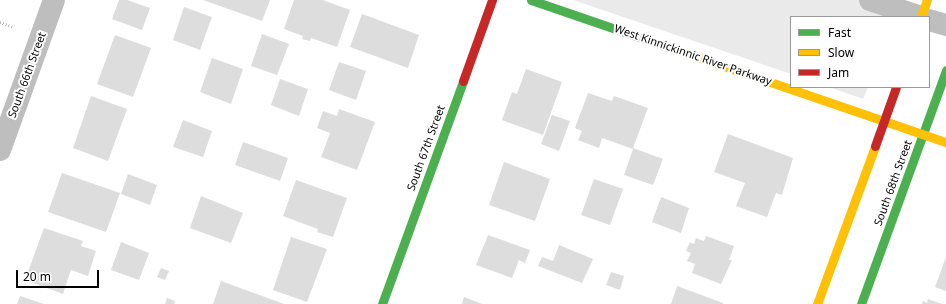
<!DOCTYPE html>
<style>
body{margin:0}
#map{position:relative;width:946px;height:304px;overflow:hidden;background:#fff;font-family:"Noto Sans",sans-serif}
div>[style]{position:absolute}
.green>*{inset:0;background:#eaeaea}
.building>*{inset:0;background:#ddd}
.path>*{height:2.5px;margin-top:-1.25px;transform-origin:0;background:repeating-linear-gradient(90deg,#b8b8b8 0 1px,transparent 0 3px)}
.street>*{height:22px;margin:-11px;padding:0 11px;transform-origin:11px;border-radius:11px;background:#bebebe}
.fast>*{height:9px;margin:-4.5px;padding:0 4.5px;transform-origin:4.5px;border-radius:4.5px;background:#4caf50}
.slow>*{height:9px;margin:-4.5px;padding:0 4.5px;transform-origin:4.5px;border-radius:4.5px;background:#ffc107}
.jam>*{height:9px;margin:-4.5px;padding:0 4.5px;transform-origin:4.5px;border-radius:4.5px;background:#c62828}
span{translate:-50% -50%;white-space:nowrap;text-align:center;line-height:1.15;-webkit-text-stroke:4px #fff;paint-order:stroke}
.street-label{font-size:11px;color:#000}
.legend{position:absolute;left:790px;top:16px;width:140px;height:72px;box-sizing:border-box;background:#fff;border:1px solid #999;margin:0;padding:5px 7px;list-style:none;font-size:12px;color:#000}
.legend li{display:flex;align-items:center;gap:8px;height:20px}
.legend b{width:20px;border:1px solid #999}
.scale{position:absolute;left:16px;top:270px;width:83px;height:18px;box-sizing:border-box;border:2px solid #000;border-top:0;padding-left:5px;font-size:12px;line-height:14px;white-space:nowrap;color:#000;-webkit-text-stroke:3px #fff;paint-order:stroke}
</style>
<div id="map">
<div class="green">
<i style="clip-path:polygon(573px 0,900px 0,894px 17px,791px 17px,791px 74px)"></i>
<i style="clip-path:polygon(829px 87px,868px 87px,863px 99px)"></i>
</div>
<div class="building">
<i style="clip-path:polygon(119px 0,127px 0,150px 8px,142px 30px,112px 19px)"></i>
<i style="clip-path:polygon(203px 0,270px 0,262px 21px)"></i>
<i style="clip-path:polygon(294px 0,323px 0,350px 10px,337px 47px,311px 38px,310px 41px,302px 39px,303px 36px,284px 29px)"></i>
<i style="clip-path:polygon(184px 7px,212px 17px,200px 50px,173px 40px)"></i>
<i style="clip-path:polygon(362px 14px,419px 35px,408px 68px,350px 47px)"></i>
<i style="clip-path:polygon(262px 34px,289px 44px,277px 75px,251px 66px)"></i>
<i style="clip-path:polygon(115px 35px,151px 48px,133px 97px,97px 84px)"></i>
<i style="clip-path:polygon(212px 58px,243px 69px,231px 104px,200px 92px)"></i>
<i style="clip-path:polygon(339px 62px,366px 71px,356px 100px,329px 90px)"></i>
<i style="clip-path:polygon(526px 69px,562px 82px,543px 135px,502px 120px,512px 92px,517px 94px)"></i>
<i style="clip-path:polygon(280px 79px,308px 89px,299px 116px,271px 105px)"></i>
<i style="clip-path:polygon(588px 93px,612px 101px,614px 96px,648px 108px,633px 148px,663px 159px,653px 185px,624px 175px,633px 149px,602px 138px,599px 148px,578px 140px,582px 131px,575px 128px)"></i>
<i style="clip-path:polygon(91px 96px,127px 109px,108px 161px,73px 148px)"></i>
<i style="clip-path:polygon(339px 109px,375px 122px,357px 170px,321px 157px,330px 133px,317px 128px,323px 111px,337px 116px)"></i>
<i style="clip-path:polygon(552px 115px,570px 121px,559px 151px,541px 144px)"></i>
<i style="clip-path:polygon(183px 120px,212px 131px,203px 157px,173px 147px)"></i>
<i style="clip-path:polygon(728px 134px,793px 158px,782px 195px,776px 193px,767px 217px,736px 206px,745px 183px,714px 172px)"></i>
<i style="clip-path:polygon(243px 142px,288px 158px,280px 181px,235px 165px)"></i>
<i style="clip-path:polygon(504px 162px,550px 179px,535px 221px,489px 205px)"></i>
<i style="clip-path:polygon(62px 173px,120px 193px,106px 232px,48px 212px)"></i>
<i style="clip-path:polygon(128px 174px,157px 185px,150px 205px,121px 194px)"></i>
<i style="clip-path:polygon(594px 179px,623px 189px,610px 225px,581px 215px)"></i>
<i style="clip-path:polygon(296px 180px,347px 198px,333px 237px,317px 232px,318px 229px,283px 216px)"></i>
<i style="clip-path:polygon(201px 196px,243px 213px,231px 243px,190px 228px)"></i>
<i style="clip-path:polygon(661px 197px,689px 208px,681px 233px,652px 222px)"></i>
<i style="clip-path:polygon(44px 228px,83px 241px,81px 246px,96px 251px,88px 276px,71px 270px,63px 294px,25px 280px)"></i>
<i style="clip-path:polygon(488px 235px,530px 250px,525px 263px,519px 260px,512px 278px,476px 265px)"></i>
<i style="clip-path:polygon(706px 236px,734px 246px,729px 260px,732px 260px,721px 284px,692px 273px,695px 264px,687px 261px,691px 253px,686px 251px,690px 242px,694px 244px,696px 238px,704px 241px)"></i>
<i style="clip-path:polygon(291px 237px,327px 249px,307px 302px,273px 290px)"></i>
<i style="clip-path:polygon(121px 242px,149px 253px,139px 280px,111px 270px)"></i>
<i style="clip-path:polygon(559px 245px,593px 259px,582px 283px,538px 266px,542px 257px,553px 261px)"></i>
<i style="clip-path:polygon(946px 257px,946px 291px,935px 287px)"></i>
<i style="clip-path:polygon(161px 268px,169px 271px,165px 280px,157px 277px)"></i>
<i style="clip-path:polygon(611px 272px,624px 276px,620px 290px,606px 285px)"></i>
<i style="clip-path:polygon(221px 281px,284px 304px,213px 304px)"></i>
<i style="clip-path:polygon(677px 286px,723px 303px,723px 304px,671px 304px)"></i>
<i style="clip-path:polygon(20px 296px,44px 304px,17px 304px)"></i>
<i style="clip-path:polygon(464px 297px,482px 304px,462px 304px)"></i>
<i style="clip-path:polygon(167px 298px,175px 301px,174px 304px,165px 304px)"></i>
<i style="clip-path:polygon(928px 299px,942px 304px,922px 304px,923px 301px,927px 303px)"></i>
</div>
<div class="path">
<i style="left:0;top:22px;width:15px;rotate:20deg"></i>
</div>
<div class="street">
<i style="left:870px;top:0;width:54px;rotate:18.4deg"></i>
<i style="left:929px;top:20px;width:18px;rotate:16deg"></i>
<i style="left:0;top:150px;width:159px;rotate:-70.2deg"></i>
</div>
<div class="fast">
<i style="left:531px;top:0;width:151px;rotate:18.9deg"></i>
<i style="left:382px;top:304px;width:237px;rotate:-70deg"></i>
<i style="left:861px;top:304px;width:249px;rotate:-70deg"></i>
</div>
<div class="slow">
<i style="left:921px;top:17px;width:18px;rotate:-71deg"></i>
<i style="left:674px;top:49px;width:287px;rotate:18.9deg"></i>
<i style="left:817px;top:304px;width:168px;rotate:-69.8deg"></i>
</div>
<div class="jam">
<i style="left:463px;top:81px;width:86px;rotate:-70.3deg"></i>
<i style="left:875px;top:146px;width:63px;rotate:-70.4deg"></i>
</div>
<div class="street-label">
<span style="left:693px;top:55px;rotate:19deg">West Kinnickinnic River Parkway</span>
<span style="left:27px;top:75px;rotate:-70deg">South 66th Street</span>
<span style="left:426px;top:148px;rotate:-70deg">South 67th Street</span>
<span style="left:893px;top:183px;rotate:-70deg">South 68th Street</span>
</div>
<ul class="legend">
<li><b style="height:5px;background:#4caf50"></b>Fast</li>
<li><b style="height:5px;background:#ffc107"></b>Slow</li>
<li><b style="height:5px;background:#c62828"></b>Jam</li>
</ul>
<div class="scale">20 m</div>
</div>
